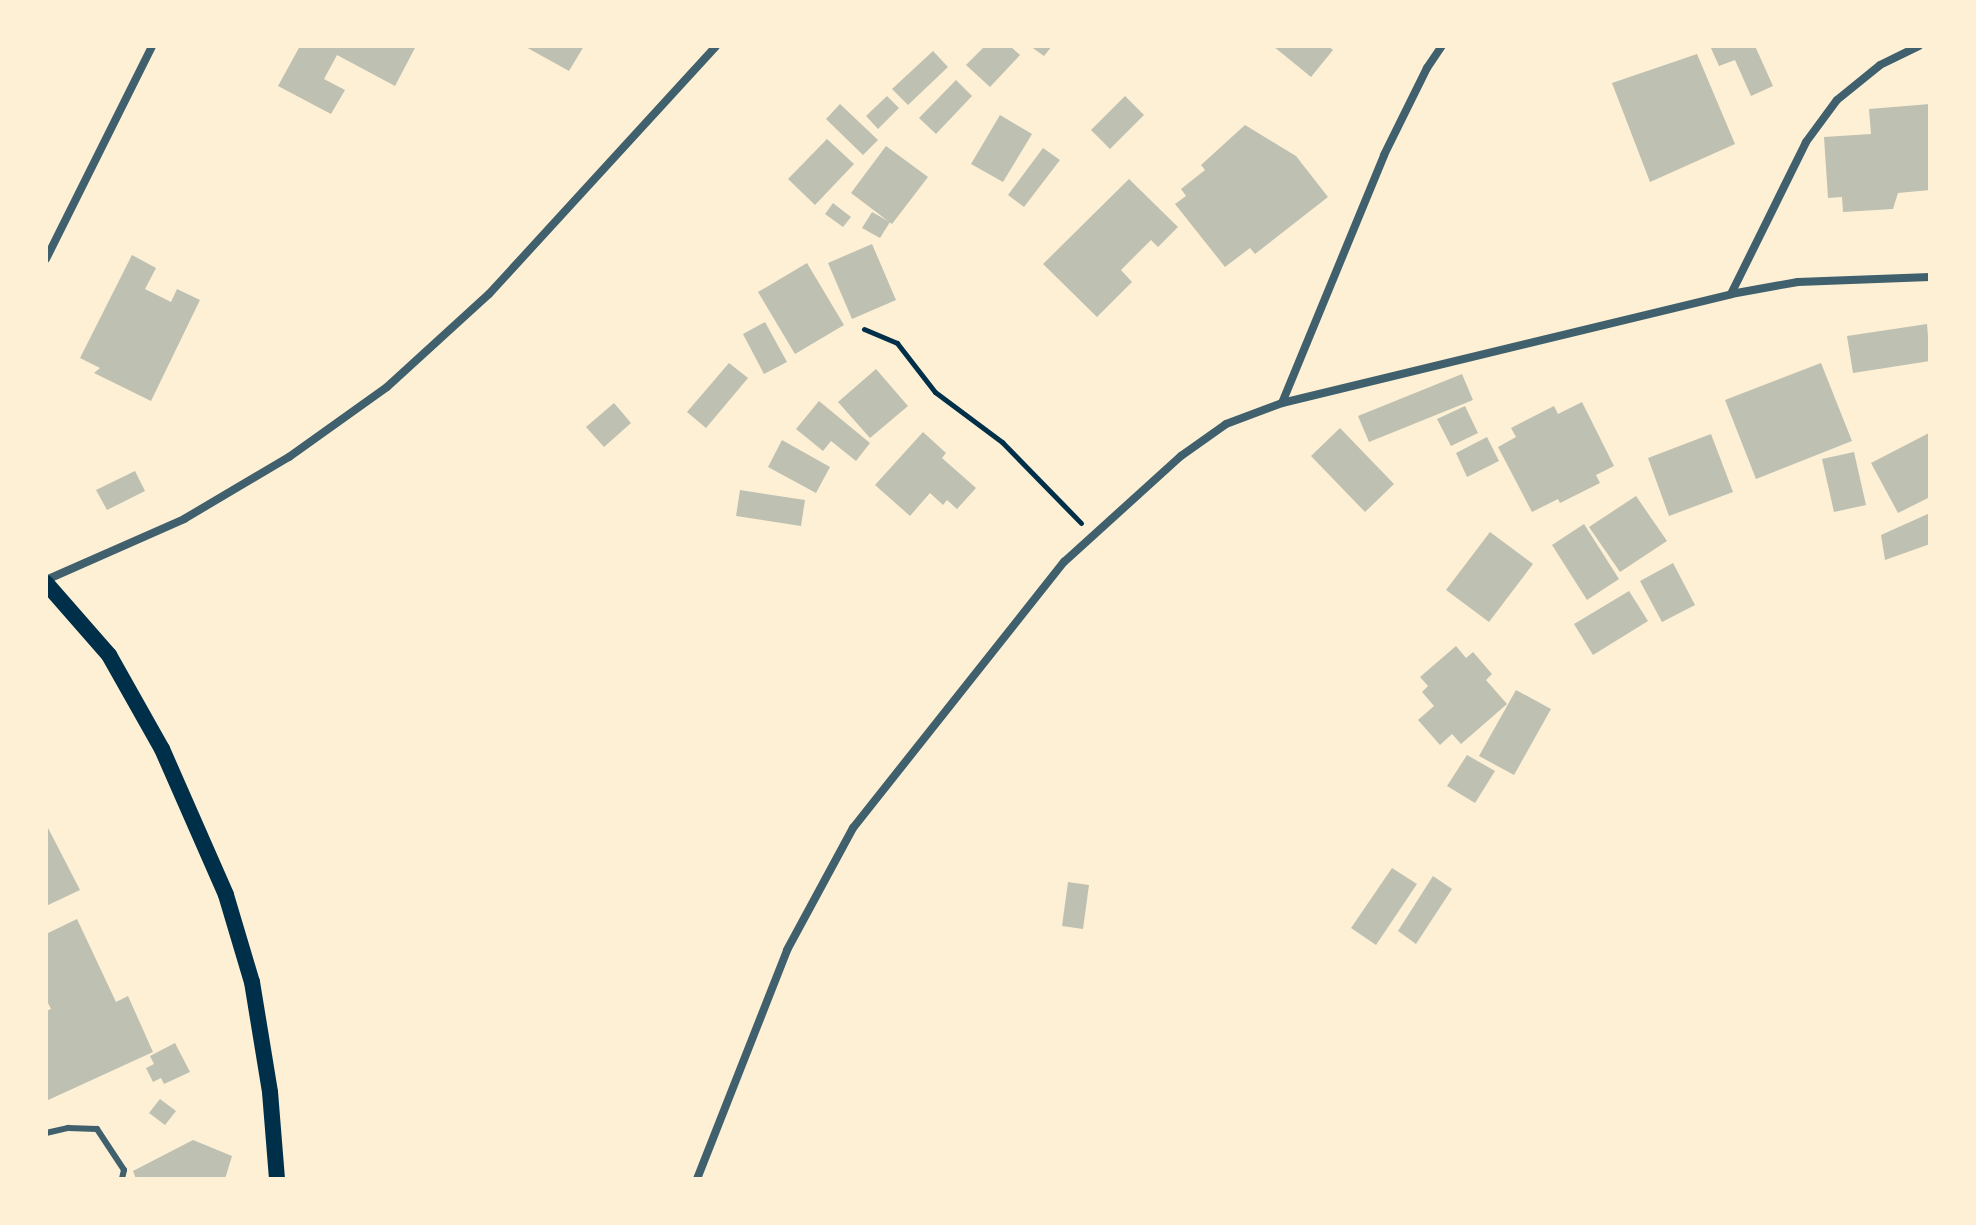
<!DOCTYPE html>
<style>
body{margin:0}
#map{position:relative;width:1976px;height:1225px;overflow:hidden;background:#fdf0d5;font-family:Arial,sans-serif}
div>[style]{position:absolute}
.building>*{inset:0;background:#bec0b2}
.path>*{height:5px;margin:-2.5px;padding:0 2.5px;transform-origin:2.5px;border-radius:2.5px;background:#003049}
.service>*{height:6px;margin:-3px;padding:0 3px;transform-origin:3px;border-radius:3px;background:#3f606c}
.minor>*{height:8px;margin:-4px;padding:0 4px;transform-origin:4px;border-radius:4px;background:#3f606c}
.secondary>*{height:16px;margin:-8px;padding:0 8px;transform-origin:8px;border-radius:8px;background:#003049}
span{translate:-50% -50%;white-space:nowrap;text-align:center;line-height:1.15;-webkit-text-stroke:8px #fdf0d5;paint-order:stroke}
.frame{position:absolute;inset:0;border:48px solid #fdf0d5;pointer-events:none}
</style>
<div id="map">
<div class="building">
<i style="clip-path:polygon(300px 46px,416px 46px,395px 86px,337px 55px,324px 79px,345px 90px,331px 114px,278px 86px)"></i>
<i style="clip-path:polygon(524px 46px,584px 46px,569px 71px)"></i>
<i style="clip-path:polygon(985px 46px,1010px 46px,1020px 55px,990px 87px,966px 65px)"></i>
<i style="clip-path:polygon(1030px 46px,1052px 46px,1044px 56px)"></i>
<i style="clip-path:polygon(1273px 46px,1328px 46px,1333px 50px,1311px 77px)"></i>
<i style="clip-path:polygon(1710px 46px,1755px 46px,1773px 86px,1751px 96px,1735px 60px,1719px 66px)"></i>
<i style="clip-path:polygon(933px 51px,948px 67px,908px 105px,892px 89px)"></i>
<i style="clip-path:polygon(1697px 54px,1735px 144px,1650px 182px,1612px 83px)"></i>
<i style="clip-path:polygon(956px 80px,972px 96px,936px 134px,919px 118px)"></i>
<i style="clip-path:polygon(887px 96px,899px 108px,878px 129px,866px 116px)"></i>
<i style="clip-path:polygon(1125px 96px,1144px 115px,1110px 149px,1091px 130px)"></i>
<i style="clip-path:polygon(840px 104px,878px 140px,863px 155px,826px 119px)"></i>
<i style="clip-path:polygon(1930px 104px,1930px 190px,1898px 193px,1893px 209px,1843px 212px,1842px 197px,1828px 198px,1824px 137px,1871px 134px,1869px 109px)"></i>
<i style="clip-path:polygon(1000px 115px,1032px 134px,1003px 182px,971px 164px)"></i>
<i style="clip-path:polygon(1245px 125px,1296px 156px,1328px 197px,1255px 254px,1250px 248px,1225px 267px,1175px 204px,1186px 196px,1181px 189px,1205px 170px,1201px 165px)"></i>
<i style="clip-path:polygon(827px 139px,854px 164px,815px 205px,788px 179px)"></i>
<i style="clip-path:polygon(886px 146px,928px 177px,892px 224px,851px 193px)"></i>
<i style="clip-path:polygon(1043px 148px,1060px 160px,1024px 207px,1008px 195px)"></i>
<i style="clip-path:polygon(1129px 179px,1178px 227px,1158px 247px,1151px 240px,1121px 270px,1132px 282px,1097px 317px,1043px 264px)"></i>
<i style="clip-path:polygon(833px 203px,851px 217px,843px 227px,825px 214px)"></i>
<i style="clip-path:polygon(872px 212px,890px 222px,880px 238px,862px 228px)"></i>
<i style="clip-path:polygon(872px 244px,896px 300px,852px 319px,828px 263px)"></i>
<i style="clip-path:polygon(132px 255px,156px 268px,145px 289px,171px 302px,177px 289px,200px 300px,151px 401px,94px 373px,100px 368px,80px 358px)"></i>
<i style="clip-path:polygon(807px 263px,844px 325px,795px 354px,758px 292px)"></i>
<i style="clip-path:polygon(765px 322px,787px 362px,764px 374px,743px 334px)"></i>
<i style="clip-path:polygon(1927px 324px,1930px 361px,1853px 373px,1847px 336px)"></i>
<i style="clip-path:polygon(729px 363px,748px 378px,706px 428px,687px 412px)"></i>
<i style="clip-path:polygon(1821px 363px,1852px 441px,1756px 479px,1725px 400px)"></i>
<i style="clip-path:polygon(876px 369px,908px 406px,870px 438px,838px 402px)"></i>
<i style="clip-path:polygon(1462px 374px,1473px 400px,1369px 442px,1358px 416px)"></i>
<i style="clip-path:polygon(819px 401px,870px 443px,856px 461px,831px 441px,823px 451px,796px 429px)"></i>
<i style="clip-path:polygon(1582px 402px,1614px 466px,1596px 475px,1600px 483px,1560px 503px,1558px 499px,1532px 512px,1498px 447px,1516px 437px,1511px 428px,1554px 406px,1558px 414px)"></i>
<i style="clip-path:polygon(614px 403px,631px 423px,604px 447px,586px 427px)"></i>
<i style="clip-path:polygon(1465px 406px,1478px 433px,1451px 446px,1437px 419px)"></i>
<i style="clip-path:polygon(1340px 428px,1394px 484px,1365px 512px,1311px 456px)"></i>
<i style="clip-path:polygon(923px 432px,946px 453px,942px 458px,976px 488px,957px 509px,947px 500px,943px 505px,930px 493px,910px 516px,875px 485px)"></i>
<i style="clip-path:polygon(1929px 433px,1930px 497px,1898px 513px,1871px 463px)"></i>
<i style="clip-path:polygon(1711px 434px,1733px 492px,1669px 516px,1648px 458px)"></i>
<i style="clip-path:polygon(1487px 437px,1499px 461px,1467px 477px,1456px 453px)"></i>
<i style="clip-path:polygon(782px 440px,830px 467px,816px 493px,768px 467px)"></i>
<i style="clip-path:polygon(1854px 452px,1866px 505px,1834px 512px,1822px 459px)"></i>
<i style="clip-path:polygon(135px 471px,145px 491px,107px 510px,96px 490px)"></i>
<i style="clip-path:polygon(740px 490px,805px 500px,801px 526px,736px 516px)"></i>
<i style="clip-path:polygon(1636px 496px,1667px 541px,1620px 572px,1589px 527px)"></i>
<i style="clip-path:polygon(1930px 513px,1930px 544px,1885px 560px,1881px 535px)"></i>
<i style="clip-path:polygon(1584px 524px,1619px 579px,1587px 600px,1552px 545px)"></i>
<i style="clip-path:polygon(1490px 532px,1533px 564px,1489px 622px,1446px 590px)"></i>
<i style="clip-path:polygon(1673px 563px,1695px 605px,1662px 622px,1640px 581px)"></i>
<i style="clip-path:polygon(1629px 591px,1648px 621px,1593px 655px,1574px 624px)"></i>
<i style="clip-path:polygon(1456px 646px,1466px 658px,1473px 652px,1492px 674px,1486px 680px,1507px 704px,1461px 744px,1452px 734px,1440px 745px,1418px 720px,1434px 706px,1422px 692px,1428px 686px,1420px 677px)"></i>
<i style="clip-path:polygon(1516px 690px,1551px 709px,1514px 775px,1479px 756px)"></i>
<i style="clip-path:polygon(1467px 755px,1495px 771px,1475px 803px,1447px 786px)"></i>
<i style="clip-path:polygon(46px 824px,80px 890px,46px 906px)"></i>
<i style="clip-path:polygon(1392px 868px,1417px 884px,1376px 945px,1351px 928px)"></i>
<i style="clip-path:polygon(1433px 876px,1452px 889px,1416px 944px,1398px 931px)"></i>
<i style="clip-path:polygon(1068px 882px,1089px 885px,1083px 929px,1062px 926px)"></i>
<i style="clip-path:polygon(77px 919px,116px 1002px,128px 996px,153px 1052px,46px 1101px,46px 1011px,51px 1009px,46px 999px,46px 934px)"></i>
<i style="clip-path:polygon(175px 1043px,190px 1072px,164px 1084px,161px 1078px,153px 1082px,146px 1068px,154px 1064px,150px 1056px)"></i>
<i style="clip-path:polygon(160px 1099px,176px 1111px,165px 1125px,149px 1113px)"></i>
<i style="clip-path:polygon(193px 1140px,232px 1156px,225px 1179px,136px 1179px,133px 1171px)"></i>
</div>
<div class="path">
<i style="left:864px;top:329px;width:36px;rotate:23deg"></i>
<i style="left:897px;top:343px;width:62px;rotate:52.2deg"></i>
<i style="left:935px;top:392px;width:84px;rotate:36.7deg"></i>
<i style="left:1002px;top:442px;width:113px;rotate:45.7deg"></i>
</div>
<div class="service">
<i style="left:46px;top:1133px;width:23px;rotate:-13deg"></i>
<i style="left:68px;top:1128px;width:29px;rotate:2deg"></i>
<i style="left:97px;top:1129px;width:49px;rotate:56.6deg"></i>
<i style="left:124px;top:1170px;width:9px;rotate:103deg"></i>
</div>
<div class="minor">
<i style="left:46px;top:259px;width:238px;rotate:-63.5deg"></i>
<i style="left:1731px;top:294px;width:169px;rotate:-63.7deg"></i>
<i style="left:1806px;top:142px;width:52px;rotate:-53.6deg"></i>
<i style="left:1837px;top:100px;width:55px;rotate:-39.1deg"></i>
<i style="left:1880px;top:65px;width:43px;rotate:-26deg"></i>
<i style="left:1282px;top:403px;width:268px;rotate:-67.6deg"></i>
<i style="left:1384px;top:155px;width:97px;rotate:-63.7deg"></i>
<i style="left:1427px;top:68px;width:27px;rotate:-56deg"></i>
<i style="left:46px;top:580px;width:151px;rotate:-23.8deg"></i>
<i style="left:184px;top:519px;width:122px;rotate:-30.6deg"></i>
<i style="left:289px;top:457px;width:120px;rotate:-35.5deg"></i>
<i style="left:387px;top:387px;width:138px;rotate:-42.4deg"></i>
<i style="left:489px;top:294px;width:336px;rotate:-47.5deg"></i>
<i style="left:697px;top:1179px;width:246px;rotate:-68.5deg"></i>
<i style="left:787px;top:950px;width:139px;rotate:-61.6deg"></i>
<i style="left:853px;top:828px;width:340px;rotate:-51.6deg"></i>
<i style="left:1064px;top:562px;width:158px;rotate:-42.2deg"></i>
<i style="left:1181px;top:456px;width:55px;rotate:-35.4deg"></i>
<i style="left:1226px;top:424px;width:60px;rotate:-20.6deg"></i>
<i style="left:1282px;top:403px;width:462px;rotate:-13.6deg"></i>
<i style="left:1731px;top:294px;width:68px;rotate:-10.2deg"></i>
<i style="left:1798px;top:282px;width:132px;rotate:-2.2deg"></i>
</div>
<div class="secondary">
<i style="left:46px;top:583px;width:96px;rotate:48.8deg"></i>
<i style="left:109px;top:655px;width:108px;rotate:60.6deg"></i>
<i style="left:162px;top:749px;width:159px;rotate:66.3deg"></i>
<i style="left:226px;top:895px;width:91px;rotate:73.4deg"></i>
<i style="left:252px;top:982px;width:111px;rotate:80.7deg"></i>
<i style="left:270px;top:1092px;width:87px;rotate:85.4deg"></i>
</div>
<div class="frame"></div>
</div>
